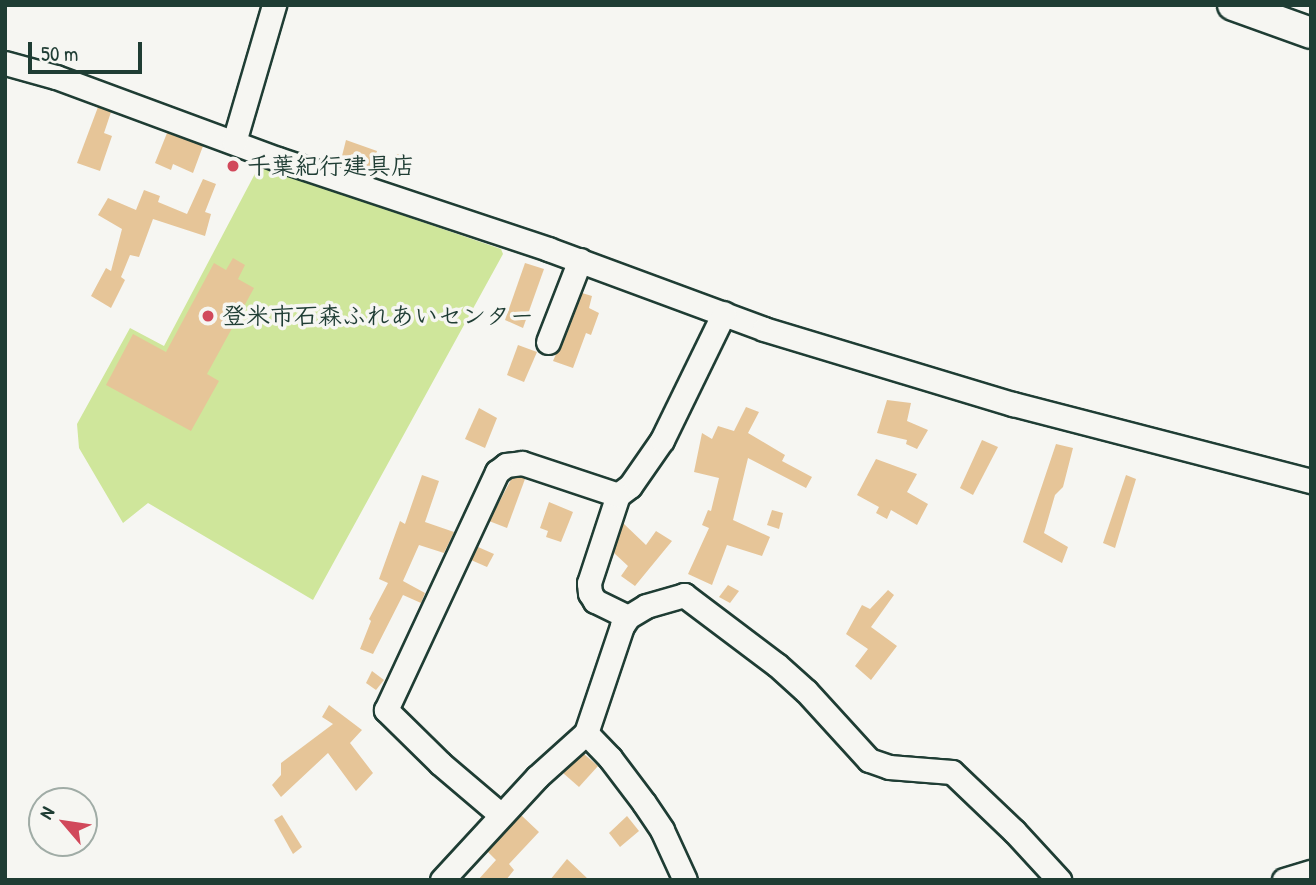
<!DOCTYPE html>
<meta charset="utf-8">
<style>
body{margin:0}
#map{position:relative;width:1316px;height:885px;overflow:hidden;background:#f6f6f2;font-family:"Patrick Hand","Klee One",sans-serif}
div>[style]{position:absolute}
.green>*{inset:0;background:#cfe69b}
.building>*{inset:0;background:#e6c598}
.roads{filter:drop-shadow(2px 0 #1f3d34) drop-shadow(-2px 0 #1f3d34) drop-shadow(0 2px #1f3d34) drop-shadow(0 -2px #1f3d34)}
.minor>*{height:23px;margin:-11.5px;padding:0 11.5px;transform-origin:11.5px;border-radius:11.5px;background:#f6f6f2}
.major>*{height:30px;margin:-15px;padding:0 15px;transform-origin:15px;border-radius:15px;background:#f6f6f2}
.dots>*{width:19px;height:19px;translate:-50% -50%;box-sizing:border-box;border:4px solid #f6f6f2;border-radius:50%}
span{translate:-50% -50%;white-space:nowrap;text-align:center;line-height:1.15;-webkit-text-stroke:7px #f6f6f2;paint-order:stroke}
.poi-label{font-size:24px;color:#1f3d34;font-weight:700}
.left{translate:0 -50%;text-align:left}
.frame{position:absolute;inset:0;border:7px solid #1f3d34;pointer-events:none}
.north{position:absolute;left:28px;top:787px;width:70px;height:70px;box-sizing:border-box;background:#f6f6f2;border:2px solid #a0aca6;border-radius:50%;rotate:299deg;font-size:19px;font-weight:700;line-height:28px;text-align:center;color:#1f3d34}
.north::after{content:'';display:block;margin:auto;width:24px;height:32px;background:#d1495b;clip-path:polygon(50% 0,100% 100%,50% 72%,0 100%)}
.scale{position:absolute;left:28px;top:42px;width:114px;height:32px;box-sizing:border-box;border:4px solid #1f3d34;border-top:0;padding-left:9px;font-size:21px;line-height:24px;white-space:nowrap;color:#1f3d34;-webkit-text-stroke:5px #f6f6f2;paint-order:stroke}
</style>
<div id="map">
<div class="green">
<i style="clip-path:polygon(259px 166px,501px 249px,503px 254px,313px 600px,148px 503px,123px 523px,79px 448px,77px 424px,130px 328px,164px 346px)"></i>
</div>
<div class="building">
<i style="clip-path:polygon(98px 107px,111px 112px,104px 133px,112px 136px,100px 171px,77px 163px)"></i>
<i style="clip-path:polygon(167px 133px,203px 146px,193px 173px,173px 164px,171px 170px,155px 163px)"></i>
<i style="clip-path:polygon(346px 140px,377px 151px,370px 175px,340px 164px)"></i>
<i style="clip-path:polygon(397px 154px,408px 157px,402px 173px,391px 167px)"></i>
<i style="clip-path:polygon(203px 179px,216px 184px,205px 212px,211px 214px,205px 236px,153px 219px,139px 257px,130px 255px,121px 277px,125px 280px,111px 308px,91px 296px,106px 268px,111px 271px,122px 229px,98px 215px,108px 198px,136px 210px,144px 190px,160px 196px,158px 202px,187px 214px)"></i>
<i style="clip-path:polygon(233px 258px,245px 265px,238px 279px,254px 288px,207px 374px,219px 381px,191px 431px,106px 385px,133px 334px,166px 352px,214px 263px,226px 270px)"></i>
<i style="clip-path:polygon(525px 263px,544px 269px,523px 328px,505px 320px)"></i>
<i style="clip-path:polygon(582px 293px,592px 296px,589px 308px,599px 313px,591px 335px,586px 333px,573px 368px,553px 361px)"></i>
<i style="clip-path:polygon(518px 345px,537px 352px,524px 382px,507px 375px)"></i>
<i style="clip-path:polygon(887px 400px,911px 403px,907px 421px,928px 430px,917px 449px,906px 444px,907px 440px,877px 433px)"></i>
<i style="clip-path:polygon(746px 407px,759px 412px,748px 433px,785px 455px,782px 461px,812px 477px,806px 488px,748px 458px,733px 520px,770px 537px,762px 556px,727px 545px,712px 585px,688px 574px,709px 528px,702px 525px,708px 510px,711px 511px,719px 478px,694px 472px,702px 433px,712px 439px,718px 426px,734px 431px)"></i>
<i style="clip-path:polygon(479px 408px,497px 418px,485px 448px,465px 439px)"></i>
<i style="clip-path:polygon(982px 440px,998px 447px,973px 495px,960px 488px)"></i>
<i style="clip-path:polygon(1056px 444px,1073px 448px,1063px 487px,1055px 495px,1044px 533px,1068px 547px,1062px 563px,1023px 542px)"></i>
<i style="clip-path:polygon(876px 459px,917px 474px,907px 492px,928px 504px,917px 525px,891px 510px,887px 519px,876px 513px,879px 507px,857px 495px)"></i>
<i style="clip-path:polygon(422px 475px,439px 481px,425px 522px,454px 532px,444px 553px,419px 545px,403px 581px,425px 593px,421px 603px,403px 595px,373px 654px,360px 649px,371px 621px,369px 619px,388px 583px,379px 579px,400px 521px,405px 524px)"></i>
<i style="clip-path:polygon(1126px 475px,1136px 479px,1115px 548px,1103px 543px)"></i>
<i style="clip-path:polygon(521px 477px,525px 479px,507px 528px,489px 521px,512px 478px)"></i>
<i style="clip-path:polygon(549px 502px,573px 512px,561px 542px,546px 537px,548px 531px,540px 528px)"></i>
<i style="clip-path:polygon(772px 510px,783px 513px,779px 529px,767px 525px)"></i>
<i style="clip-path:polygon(623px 523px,646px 545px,656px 531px,672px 541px,635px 586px,621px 576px,628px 566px,614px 553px)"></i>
<i style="clip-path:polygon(478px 547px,494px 554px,487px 567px,471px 560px)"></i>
<i style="clip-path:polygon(728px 585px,739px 591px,730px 603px,719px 597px)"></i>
<i style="clip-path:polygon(888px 590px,894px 595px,871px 627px,897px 646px,871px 680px,855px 666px,868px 649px,846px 634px,862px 605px,870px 609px)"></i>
<i style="clip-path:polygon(372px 671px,384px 680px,376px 690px,366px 683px)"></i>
<i style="clip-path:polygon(329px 705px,362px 730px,350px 743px,373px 773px,356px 791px,328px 753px,281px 797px,272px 785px,281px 775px,281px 763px,333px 724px,322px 717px)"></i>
<i style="clip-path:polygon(584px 754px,598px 766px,579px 787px,563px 773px)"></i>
<i style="clip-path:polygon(282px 815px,302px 847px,293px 854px,274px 820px)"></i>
<i style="clip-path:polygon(521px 815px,539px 832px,509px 864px,514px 870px,506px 880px,478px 880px,496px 860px,487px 851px)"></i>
<i style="clip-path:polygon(627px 816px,639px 831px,620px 847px,609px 833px)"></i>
<i style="clip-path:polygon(567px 859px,589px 880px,550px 880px)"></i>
</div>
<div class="roads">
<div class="minor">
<i style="left:5px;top:63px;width:53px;rotate:15.4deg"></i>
<i style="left:56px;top:77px;width:237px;rotate:20.3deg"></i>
<i style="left:278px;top:159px;width:285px;rotate:18.4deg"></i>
<i style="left:548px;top:249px;width:230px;rotate:20.3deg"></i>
<i style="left:764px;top:329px;width:260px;rotate:16.8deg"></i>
<i style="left:1013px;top:404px;width:308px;rotate:14.5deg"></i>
<i style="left:234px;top:142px;width:143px;rotate:-73.7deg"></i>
<i style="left:548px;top:342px;width:88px;rotate:-68.7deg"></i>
<i style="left:628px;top:617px;width:37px;rotate:-154deg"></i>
<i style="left:595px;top:601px;width:9px;rotate:-122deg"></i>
<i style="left:590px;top:593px;width:10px;rotate:-96deg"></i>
<i style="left:589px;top:583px;width:93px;rotate:-71.8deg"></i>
<i style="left:618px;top:495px;width:15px;rotate:-37deg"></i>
<i style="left:630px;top:486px;width:56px;rotate:-55.2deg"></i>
<i style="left:662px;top:440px;width:141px;rotate:-64deg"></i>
<i style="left:586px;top:733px;width:35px;rotate:46deg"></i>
<i style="left:610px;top:758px;width:56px;rotate:52.9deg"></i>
<i style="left:644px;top:803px;width:32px;rotate:56deg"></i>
<i style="left:662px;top:830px;width:55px;rotate:65.3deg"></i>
<i style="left:501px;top:815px;width:80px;rotate:-139.6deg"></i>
<i style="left:440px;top:763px;width:76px;rotate:-135.5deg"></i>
<i style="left:386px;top:710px;width:263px;rotate:-65deg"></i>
<i style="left:497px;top:472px;width:11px;rotate:-38deg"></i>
<i style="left:506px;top:465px;width:16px;rotate:-7deg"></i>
<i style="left:522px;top:463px;width:101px;rotate:18.4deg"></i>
<i style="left:442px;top:880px;width:140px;rotate:-47.3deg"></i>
<i style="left:537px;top:777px;width:66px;rotate:-41.9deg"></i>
<i style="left:586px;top:733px;width:113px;rotate:-71.4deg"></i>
<i style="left:622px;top:626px;width:11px;rotate:-56deg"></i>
<i style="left:628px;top:617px;width:21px;rotate:-31deg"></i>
<i style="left:646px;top:606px;width:40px;rotate:-16deg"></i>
<i style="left:684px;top:595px;width:116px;rotate:37deg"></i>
<i style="left:777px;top:665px;width:39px;rotate:42deg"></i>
<i style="left:806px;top:691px;width:93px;rotate:47.6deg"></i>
<i style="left:869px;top:760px;width:21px;rotate:19deg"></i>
<i style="left:889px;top:767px;width:63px;rotate:4.5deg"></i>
<i style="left:952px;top:772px;width:86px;rotate:43.6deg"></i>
<i style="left:1014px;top:831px;width:67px;rotate:47.4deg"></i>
<i style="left:1284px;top:880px;width:28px;rotate:-17deg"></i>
</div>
<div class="major">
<i style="left:1233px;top:5px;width:83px;rotate:19.7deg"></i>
</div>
</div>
<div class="dots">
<i style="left:233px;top:166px;background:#d1495b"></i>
<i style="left:208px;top:316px;background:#d1495b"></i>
</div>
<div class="poi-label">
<span class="left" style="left:247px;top:166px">千葉紀行建具店</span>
<span class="left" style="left:222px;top:316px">登米市石森ふれあいセンター</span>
</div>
<div class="frame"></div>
<div class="north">N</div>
<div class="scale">50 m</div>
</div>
